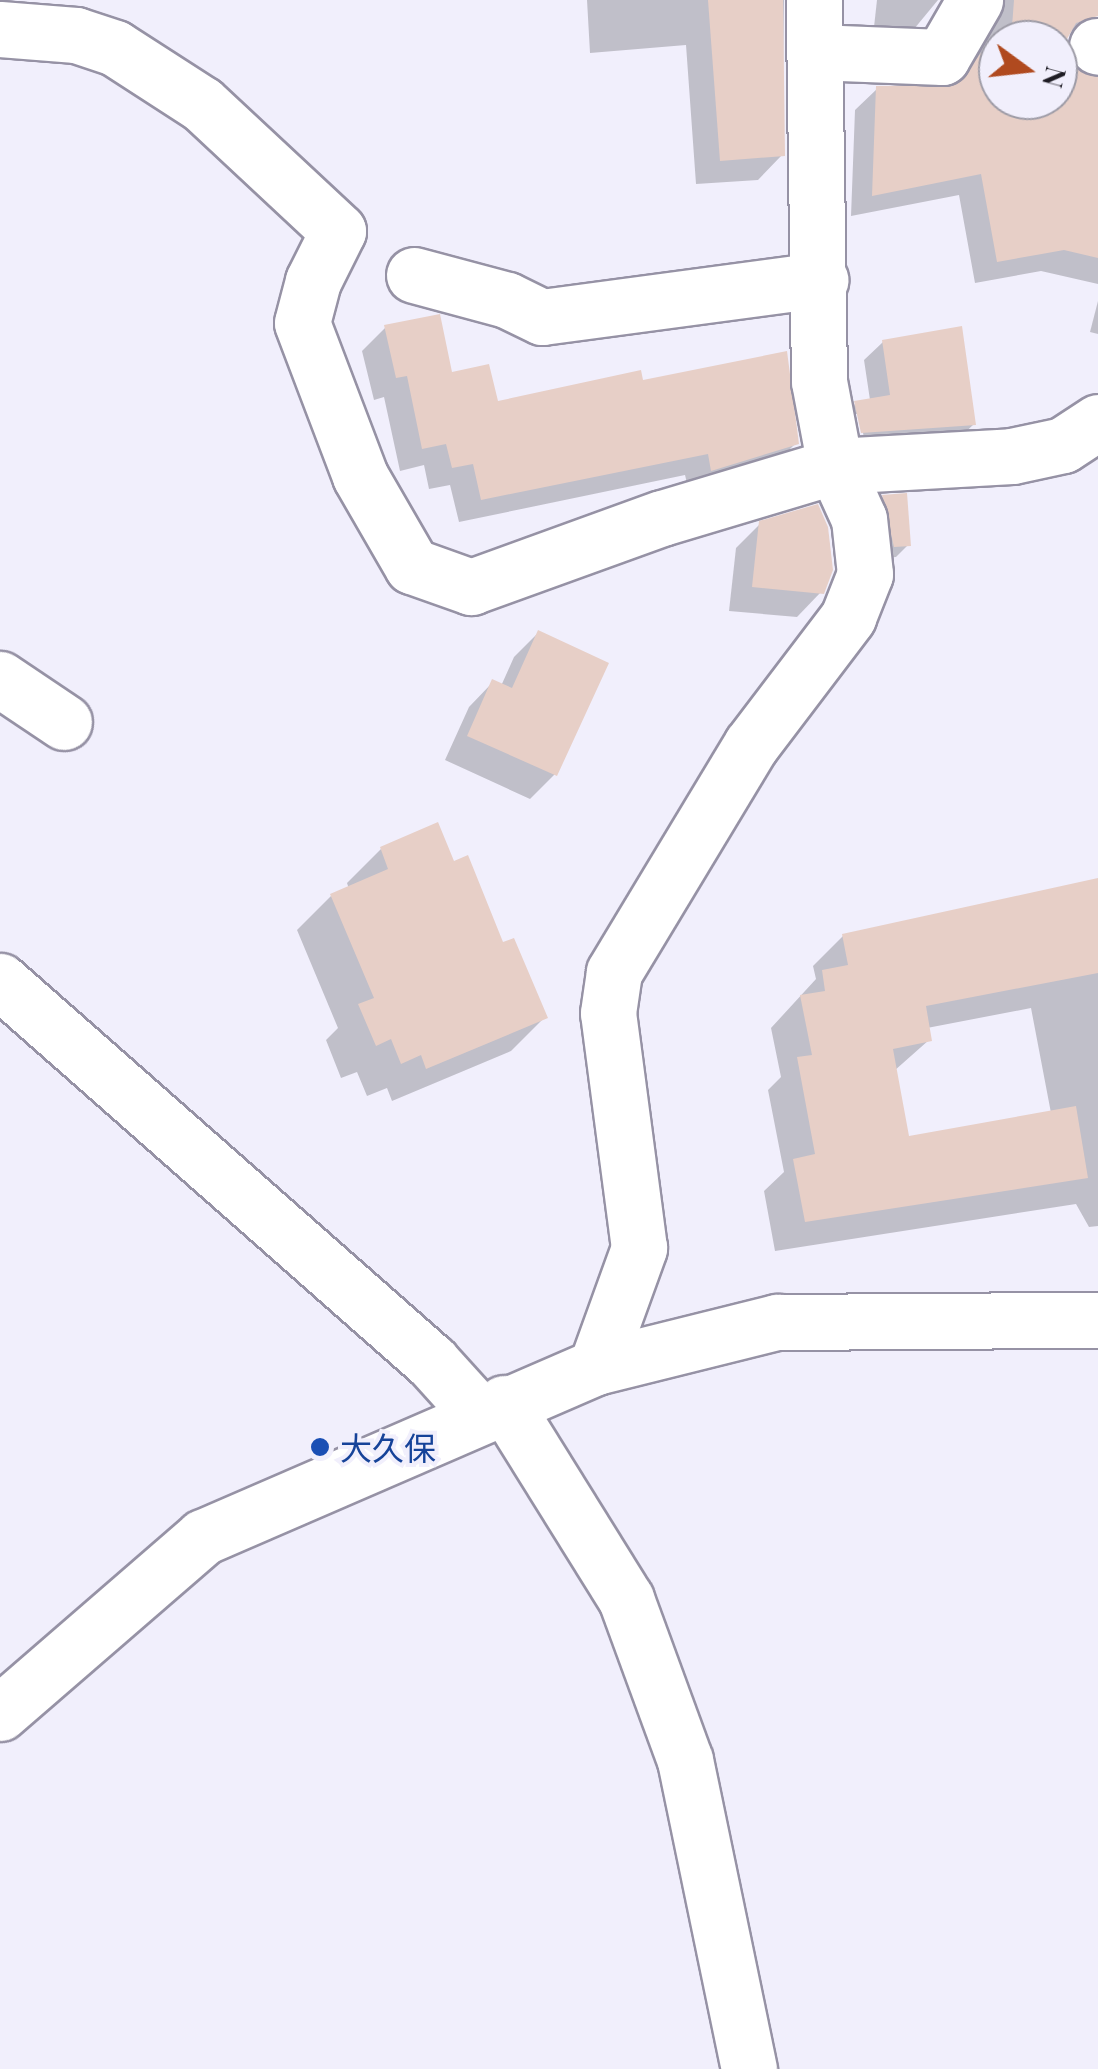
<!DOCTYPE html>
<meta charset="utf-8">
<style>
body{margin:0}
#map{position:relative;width:1098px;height:2069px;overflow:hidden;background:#f1effc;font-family:"Playfair Display","Noto Sans JP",serif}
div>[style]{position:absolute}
.shadow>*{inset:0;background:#0003}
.building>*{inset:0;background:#e7cfc7}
.roads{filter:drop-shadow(2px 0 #9692a5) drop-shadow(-2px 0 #9692a5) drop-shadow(0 2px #9692a5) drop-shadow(0 -2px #9692a5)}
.minor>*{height:55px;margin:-27.5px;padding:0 27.5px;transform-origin:27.5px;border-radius:27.5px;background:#fff}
.dots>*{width:28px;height:28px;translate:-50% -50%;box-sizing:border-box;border:5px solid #f1effc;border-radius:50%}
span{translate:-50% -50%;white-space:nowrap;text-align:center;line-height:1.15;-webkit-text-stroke:8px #f1effc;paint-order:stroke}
.transit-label{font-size:32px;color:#164399}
.left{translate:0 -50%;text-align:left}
.north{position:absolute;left:978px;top:20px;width:100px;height:100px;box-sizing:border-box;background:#f1effc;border:2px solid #9d9ba6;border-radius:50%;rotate:105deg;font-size:28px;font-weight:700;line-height:40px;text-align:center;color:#1e1c24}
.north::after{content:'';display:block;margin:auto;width:35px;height:45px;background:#b04a1f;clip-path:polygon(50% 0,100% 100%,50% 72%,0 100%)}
</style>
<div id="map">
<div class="shadow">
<i style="clip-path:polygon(587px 0,784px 0,782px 155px,758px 180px,696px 184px,686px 45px,590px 53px)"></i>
<i style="clip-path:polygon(877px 0,938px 0,900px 46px,872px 45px)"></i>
<i style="clip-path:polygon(evenodd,974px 0,1088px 0,1086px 15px,1064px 38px,1081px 86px,1098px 90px,1098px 284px,1041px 271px,975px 283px,959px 195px,851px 216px,855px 110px,878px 88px,951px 86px,981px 40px,974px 0,998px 40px,1058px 40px,1058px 100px,998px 100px,998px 40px)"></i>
<i style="clip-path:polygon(1098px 301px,1098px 334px,1090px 332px)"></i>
<i style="clip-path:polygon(385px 328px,496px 404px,641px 383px,796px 443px,773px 466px,689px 492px,685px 475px,459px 522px,450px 485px,429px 489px,424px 465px,400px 471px,384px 397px,374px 400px,362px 351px)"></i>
<i style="clip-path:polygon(evenodd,883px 342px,974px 424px,955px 442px,843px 451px,837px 421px,856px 403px,870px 400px,864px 360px,883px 342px,854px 414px,860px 414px,865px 445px,860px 446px,854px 414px)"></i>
<i style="clip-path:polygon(883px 497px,908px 545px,896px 557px,882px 558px,871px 509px)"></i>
<i style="clip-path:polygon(760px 524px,821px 592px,797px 617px,729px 611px,736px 548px)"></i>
<i style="clip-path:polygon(538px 633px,555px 774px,530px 799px,445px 760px,469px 707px,493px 682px,501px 686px,514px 657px)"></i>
<i style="clip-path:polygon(381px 849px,453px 864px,545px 1017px,511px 1051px,392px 1101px,387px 1088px,367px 1096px,357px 1072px,341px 1078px,326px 1040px,338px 1028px,297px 930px,331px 896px,349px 889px,347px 883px)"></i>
<i style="clip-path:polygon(evenodd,1098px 881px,1098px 1226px,1089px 1227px,1076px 1204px,775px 1251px,764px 1191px,784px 1172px,768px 1090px,781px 1077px,771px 1028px,816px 979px,813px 966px,843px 936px,1098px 881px,1031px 1008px,1051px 1113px,907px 1139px,894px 1071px,929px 1040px,927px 1028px,1031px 1008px)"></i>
</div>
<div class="building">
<i style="clip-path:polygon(708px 0,783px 0,785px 156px,720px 161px)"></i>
<i style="clip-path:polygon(1014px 0,1098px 0,1098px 16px,1076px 23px,1067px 39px,1075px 68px,1098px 77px,1098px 258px,1064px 250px,997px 262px,981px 174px,872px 196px,876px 86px,956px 85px,981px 53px,998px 55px,998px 100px,1058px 100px,1058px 40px,1011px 40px)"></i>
<i style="clip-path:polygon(440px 314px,452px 372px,489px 364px,498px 401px,641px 370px,643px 380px,787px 351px,799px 444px,711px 471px,708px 454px,481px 500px,473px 464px,452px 468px,446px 444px,422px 449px,407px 376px,396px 378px,384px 325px)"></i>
<i style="clip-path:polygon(962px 326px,976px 425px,861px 433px,854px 401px,890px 395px,882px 340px)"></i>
<i style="clip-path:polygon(907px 493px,911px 546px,894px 547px,882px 495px)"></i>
<i style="clip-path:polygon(818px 504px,828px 527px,833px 570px,824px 594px,752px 587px,759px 521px)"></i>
<i style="clip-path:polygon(538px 630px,609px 663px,557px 776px,467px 736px,492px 679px,512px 688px)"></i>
<i style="clip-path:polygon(438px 822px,454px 861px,468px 855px,503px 942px,514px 938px,548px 1018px,426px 1069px,421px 1055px,401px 1064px,391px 1039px,376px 1046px,358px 1004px,374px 998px,330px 894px,388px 869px,380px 847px)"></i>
<i style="clip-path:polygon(1098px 878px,1098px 973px,926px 1006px,932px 1041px,893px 1049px,909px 1136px,1076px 1106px,1088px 1178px,805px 1222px,793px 1159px,815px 1154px,797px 1057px,812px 1055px,800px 995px,825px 991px,822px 970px,848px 965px,842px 934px)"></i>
</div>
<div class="roads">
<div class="minor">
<i style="left:0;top:29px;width:76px;rotate:4.5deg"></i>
<i style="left:76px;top:35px;width:41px;rotate:18.4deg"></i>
<i style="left:115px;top:48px;width:103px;rotate:32.8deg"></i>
<i style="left:202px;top:104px;width:186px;rotate:43deg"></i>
<i style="left:338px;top:231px;width:56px;rotate:116.6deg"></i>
<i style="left:313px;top:281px;width:43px;rotate:104.7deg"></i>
<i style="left:302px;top:323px;width:164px;rotate:69.2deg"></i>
<i style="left:360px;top:476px;width:104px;rotate:60deg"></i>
<i style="left:412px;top:566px;width:63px;rotate:19.6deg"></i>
<i style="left:471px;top:587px;width:203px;rotate:-19.9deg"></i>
<i style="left:662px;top:518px;width:181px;rotate:-16.7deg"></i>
<i style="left:835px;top:466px;width:86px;rotate:-100.7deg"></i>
<i style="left:819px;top:381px;width:381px;rotate:-90.8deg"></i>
<i style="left:1097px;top:46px;width:1px;rotate:45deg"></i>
<i style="left:815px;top:52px;width:127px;rotate:2.3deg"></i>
<i style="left:942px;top:57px;width:66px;rotate:-59.9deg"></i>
<i style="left:414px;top:275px;width:96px;rotate:15deg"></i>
<i style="left:507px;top:300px;width:39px;rotate:26deg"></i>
<i style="left:542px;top:317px;width:281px;rotate:-7.6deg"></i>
<i style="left:0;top:679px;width:77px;rotate:33.9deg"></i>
<i style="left:0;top:981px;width:576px;rotate:41.41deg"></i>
<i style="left:432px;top:1362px;width:72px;rotate:47.8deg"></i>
<i style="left:596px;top:1367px;width:127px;rotate:-70.1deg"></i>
<i style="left:639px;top:1248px;width:237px;rotate:-97.5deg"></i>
<i style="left:608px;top:1013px;width:41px;rotate:-81.7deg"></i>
<i style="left:614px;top:972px;width:265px;rotate:-58.9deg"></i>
<i style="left:751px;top:745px;width:161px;rotate:-52.8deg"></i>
<i style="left:848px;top:617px;width:46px;rotate:-68.4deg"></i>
<i style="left:865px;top:574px;width:55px;rotate:-96.2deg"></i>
<i style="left:859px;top:519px;width:58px;rotate:-114.4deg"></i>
<i style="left:835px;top:466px;width:177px;rotate:-3.2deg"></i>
<i style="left:1012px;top:456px;width:52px;rotate:-12.2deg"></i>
<i style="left:1063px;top:445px;width:42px;rotate:-33.3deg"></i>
<i style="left:504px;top:1403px;width:231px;rotate:58.1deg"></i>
<i style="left:626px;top:1599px;width:171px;rotate:69.9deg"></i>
<i style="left:685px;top:1760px;width:316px;rotate:78.3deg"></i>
<i style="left:0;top:1713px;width:269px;rotate:-40.9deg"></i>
<i style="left:203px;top:1537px;width:428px;rotate:-23.4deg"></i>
<i style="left:596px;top:1367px;width:187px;rotate:-14deg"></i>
<i style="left:777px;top:1322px;width:321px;rotate:-0.4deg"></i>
</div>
</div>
<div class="dots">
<i style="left:320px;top:1447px;background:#1a4fb4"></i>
</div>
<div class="transit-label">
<span class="left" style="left:340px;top:1447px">大久保</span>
</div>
<div class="north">N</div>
</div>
